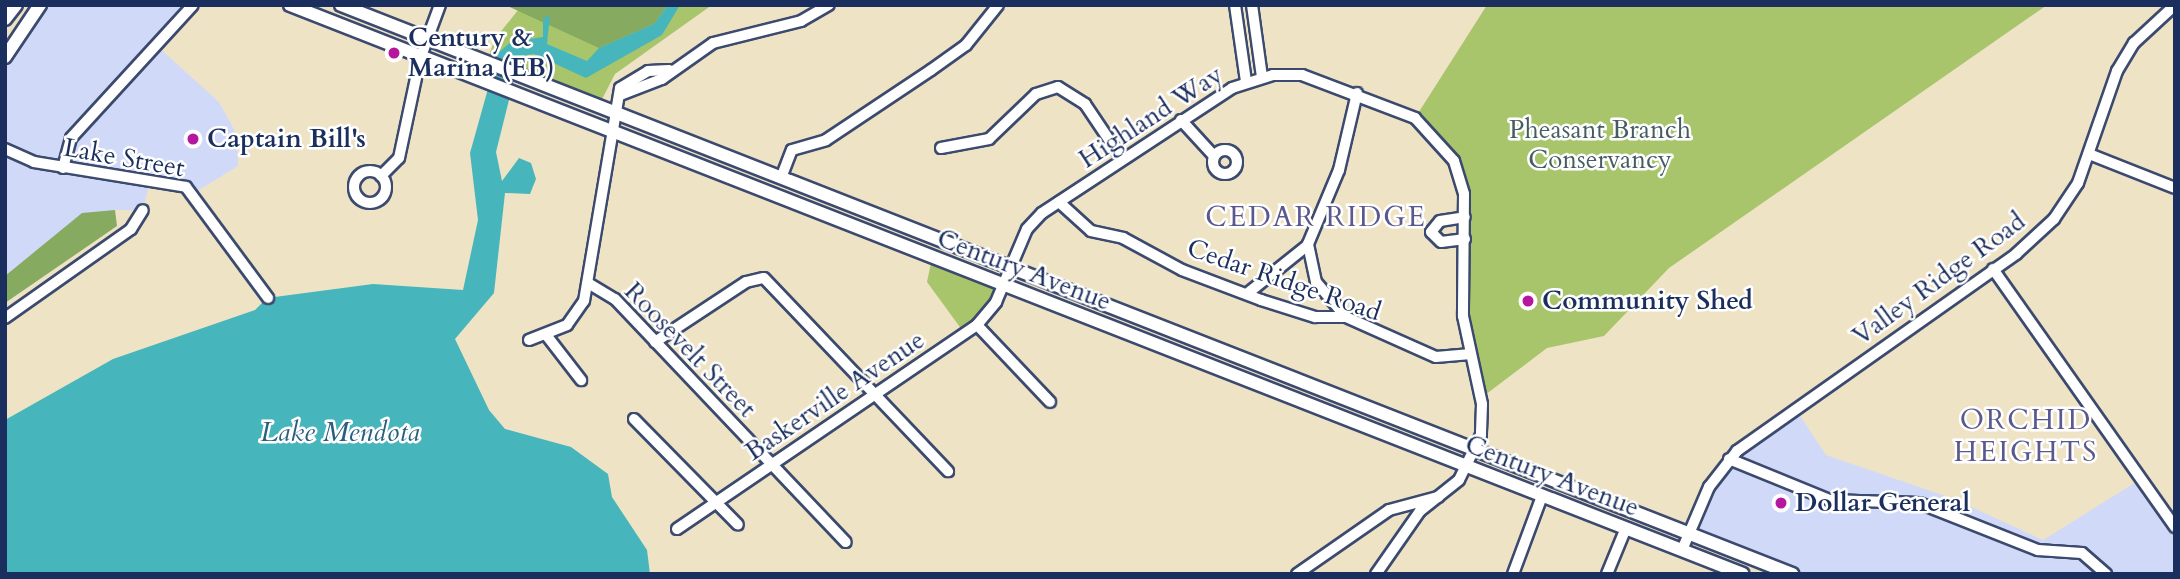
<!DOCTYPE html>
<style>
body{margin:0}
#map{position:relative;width:2180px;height:579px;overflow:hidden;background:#efe3c6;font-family:Cardo,serif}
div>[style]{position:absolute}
.built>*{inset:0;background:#d1d9f9}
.green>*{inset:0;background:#a8c56c}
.forest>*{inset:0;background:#86aa60}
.water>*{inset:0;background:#46b6bc}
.roads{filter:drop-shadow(2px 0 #3b4a6e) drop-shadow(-2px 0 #3b4a6e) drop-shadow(0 2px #3b4a6e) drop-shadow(0 -2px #3b4a6e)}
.minor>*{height:10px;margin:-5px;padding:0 5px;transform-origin:5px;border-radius:5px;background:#fff}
.minor>.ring{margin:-5px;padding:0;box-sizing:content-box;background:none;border:10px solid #fff;border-radius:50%}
.major>*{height:12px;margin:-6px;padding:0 6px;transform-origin:6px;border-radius:6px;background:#fff}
.dots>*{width:19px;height:19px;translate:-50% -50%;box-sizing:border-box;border:4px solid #fff;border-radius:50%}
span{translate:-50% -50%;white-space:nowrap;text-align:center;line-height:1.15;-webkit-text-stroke:5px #fff;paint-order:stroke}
.poi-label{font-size:26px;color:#1b2f5e;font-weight:700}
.left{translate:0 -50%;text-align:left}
.street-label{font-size:26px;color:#1b2f5e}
.park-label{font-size:26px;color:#455c62}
.neighbourhood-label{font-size:28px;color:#59588f;letter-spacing:2px}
.water-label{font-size:28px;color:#2a5e7f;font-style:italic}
.frame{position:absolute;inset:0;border:7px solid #1b2f5e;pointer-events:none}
</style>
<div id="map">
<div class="built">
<i style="clip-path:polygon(46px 5px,193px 5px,157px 46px,219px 102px,237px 135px,238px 166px,194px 193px,150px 181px,143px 210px,115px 210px,5px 276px,5px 57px)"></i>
<i style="clip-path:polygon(1795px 408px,1826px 455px,1954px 499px,2043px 540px,2141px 479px,2175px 527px,2175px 574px,1806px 574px,1688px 534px,1718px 473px)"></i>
</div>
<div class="green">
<i style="clip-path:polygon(522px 5px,712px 5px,615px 74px,598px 107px,486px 63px,495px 39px)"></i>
<i style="clip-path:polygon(1487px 5px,2047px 5px,1669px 268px,1604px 336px,1547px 348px,1481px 398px,1468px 354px,1460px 176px,1415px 118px)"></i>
<i style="clip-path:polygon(932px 258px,1004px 286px,965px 334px,927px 282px)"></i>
</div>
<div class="forest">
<i style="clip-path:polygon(505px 5px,668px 5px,654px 24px,599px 48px)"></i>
<i style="clip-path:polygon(115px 210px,117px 226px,5px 303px,5px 276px,82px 213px)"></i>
</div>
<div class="water">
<i style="clip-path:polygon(668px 5px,680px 5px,662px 35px,586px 78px,534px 54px,520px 56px,496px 152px,502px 181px,519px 158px,531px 163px,536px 179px,530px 194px,505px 193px,494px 293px,455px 339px,489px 410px,505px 429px,571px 447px,608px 474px,612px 497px,647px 550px,650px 574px,5px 574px,5px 420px,113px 359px,255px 310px,267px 298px,373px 284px,463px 290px,478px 220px,470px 153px,498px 53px,511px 42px,543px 37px,543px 19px,550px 15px,547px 44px,587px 61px,599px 48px,654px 24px)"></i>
</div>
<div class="roads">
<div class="minor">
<i style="left:1235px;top:5px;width:77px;rotate:81.8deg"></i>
<i style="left:1252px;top:5px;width:73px;rotate:82.1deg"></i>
<i style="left:620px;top:95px;width:45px;rotate:-20.9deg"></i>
<i style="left:662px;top:79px;width:62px;rotate:-35.2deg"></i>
<i style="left:713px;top:43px;width:91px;rotate:-14deg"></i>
<i style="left:801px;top:21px;width:32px;rotate:-30deg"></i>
<i style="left:1181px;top:120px;width:49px;rotate:47.5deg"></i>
<i style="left:941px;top:148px;width:49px;rotate:-10.6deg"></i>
<i style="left:989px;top:139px;width:65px;rotate:-43.8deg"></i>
<i style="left:1036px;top:94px;width:23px;rotate:-18deg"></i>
<i style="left:1058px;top:87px;width:32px;rotate:32deg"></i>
<i style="left:1085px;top:104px;width:66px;rotate:56.1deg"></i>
<i style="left:5px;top:149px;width:32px;rotate:24deg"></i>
<i style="left:34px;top:162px;width:154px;rotate:9.3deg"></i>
<i style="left:186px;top:187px;width:138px;rotate:53.5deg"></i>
<i class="ring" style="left:1213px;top:150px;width:14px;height:14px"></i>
<i style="left:2089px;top:154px;width:92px;rotate:21.6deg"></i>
<i style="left:63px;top:168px;width:31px;rotate:-75deg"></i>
<i style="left:71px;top:138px;width:180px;rotate:-47.5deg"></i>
<i class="ring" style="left:354px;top:171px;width:22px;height:22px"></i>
<i style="left:381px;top:176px;width:25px;rotate:-45deg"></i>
<i style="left:399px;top:158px;width:101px;rotate:-78deg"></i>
<i style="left:420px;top:59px;width:58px;rotate:-69.7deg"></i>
<i style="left:781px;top:178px;width:30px;rotate:-69deg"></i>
<i style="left:792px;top:150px;width:35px;rotate:-16deg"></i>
<i style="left:826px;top:140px;width:126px;rotate:-33.7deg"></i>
<i style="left:931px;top:70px;width:43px;rotate:-35.5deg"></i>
<i style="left:966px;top:45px;width:51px;rotate:-51.3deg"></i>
<i style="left:1059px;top:202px;width:43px;rotate:42.2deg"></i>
<i style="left:1091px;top:231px;width:33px;rotate:12deg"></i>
<i style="left:1123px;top:238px;width:67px;rotate:28.5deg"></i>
<i style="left:1182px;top:270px;width:85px;rotate:20.8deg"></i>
<i style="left:1261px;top:300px;width:57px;rotate:17.5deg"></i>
<i style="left:1315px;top:317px;width:31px"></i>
<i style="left:1346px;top:317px;width:98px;rotate:24deg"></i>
<i style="left:1436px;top:357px;width:32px;rotate:-5deg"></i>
<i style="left:1465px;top:239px;width:24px;rotate:173deg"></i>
<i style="left:1441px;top:242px;width:14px;rotate:-135deg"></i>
<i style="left:1431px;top:232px;width:14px;rotate:-51deg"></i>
<i style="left:1440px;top:221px;width:25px;rotate:-9deg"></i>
<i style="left:1993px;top:269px;width:316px;rotate:54.8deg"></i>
<i style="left:588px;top:283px;width:31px;rotate:31deg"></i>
<i style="left:615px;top:299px;width:335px;rotate:46.5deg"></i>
<i style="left:1248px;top:293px;width:77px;rotate:-38.7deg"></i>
<i style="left:1346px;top:317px;width:46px;rotate:-130.6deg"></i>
<i style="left:1316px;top:282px;width:39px;rotate:-102deg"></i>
<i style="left:1308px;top:244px;width:80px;rotate:-67.3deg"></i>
<i style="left:1339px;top:170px;width:79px;rotate:-76.8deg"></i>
<i style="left:5px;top:318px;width:154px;rotate:-35.2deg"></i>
<i style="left:131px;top:229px;width:22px;rotate:-58deg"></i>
<i style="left:977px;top:325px;width:106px;rotate:46.5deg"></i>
<i style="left:547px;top:336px;width:56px;rotate:52.3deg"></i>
<i style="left:529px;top:340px;width:41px;rotate:-21.5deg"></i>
<i style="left:567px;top:325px;width:29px;rotate:-55deg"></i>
<i style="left:584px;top:301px;width:216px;rotate:-80.4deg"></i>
<i style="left:620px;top:88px;width:33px;rotate:-31deg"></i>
<i style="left:648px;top:71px;width:21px;rotate:-3deg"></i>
<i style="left:655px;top:342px;width:109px;rotate:-33.4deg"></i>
<i style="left:746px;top:282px;width:18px;rotate:-13deg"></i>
<i style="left:764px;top:278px;width:267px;rotate:46.4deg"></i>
<i style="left:634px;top:419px;width:148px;rotate:45.5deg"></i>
<i style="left:1729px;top:459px;width:109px;rotate:22.1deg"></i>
<i style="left:1830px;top:500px;width:89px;rotate:1.9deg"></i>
<i style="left:1919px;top:503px;width:128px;rotate:21.6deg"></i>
<i style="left:2038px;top:550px;width:44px;rotate:3.9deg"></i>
<i style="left:2082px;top:553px;width:32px;rotate:41deg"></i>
<i style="left:677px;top:529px;width:363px;rotate:-34.2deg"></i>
<i style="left:977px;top:325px;width:30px;rotate:-50deg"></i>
<i style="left:996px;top:302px;width:79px;rotate:-67deg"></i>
<i style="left:1027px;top:229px;width:22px;rotate:-47deg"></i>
<i style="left:1042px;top:213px;width:227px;rotate:-33.3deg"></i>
<i style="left:1232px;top:88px;width:43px;rotate:-17.6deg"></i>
<i style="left:1273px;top:75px;width:29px"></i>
<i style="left:1302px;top:75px;width:121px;rotate:20.8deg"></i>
<i style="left:1415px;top:118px;width:58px;rotate:47.8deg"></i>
<i style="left:1454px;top:161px;width:34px;rotate:73deg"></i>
<i style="left:1464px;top:194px;width:122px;rotate:90.5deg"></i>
<i style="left:1463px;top:316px;width:90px;rotate:77.8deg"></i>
<i style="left:1482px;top:404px;width:31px;rotate:92deg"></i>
<i style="left:1481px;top:435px;width:50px;rotate:116.1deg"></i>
<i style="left:1459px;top:480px;width:50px;rotate:141.5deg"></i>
<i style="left:1420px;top:511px;width:77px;rotate:124.9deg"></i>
<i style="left:1682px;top:550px;width:69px;rotate:-66.8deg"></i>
<i style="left:1709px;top:487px;width:46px;rotate:-52.1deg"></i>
<i style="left:1737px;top:451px;width:342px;rotate:-35.2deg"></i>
<i style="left:2016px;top:254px;width:52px;rotate:-42.6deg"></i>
<i style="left:2054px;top:219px;width:43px;rotate:-56.3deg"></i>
<i style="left:2078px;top:183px;width:119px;rotate:-70.8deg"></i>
<i style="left:2117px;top:71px;width:33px;rotate:-59deg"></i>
<i style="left:2134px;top:43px;width:56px;rotate:-42.8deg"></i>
<i style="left:1297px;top:574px;width:112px;rotate:-34.8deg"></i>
<i style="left:1389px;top:510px;width:51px;rotate:-14.9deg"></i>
<i style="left:1513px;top:574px;width:83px;rotate:-69.6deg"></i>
<i style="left:1607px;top:574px;width:50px;rotate:-67.6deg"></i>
</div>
<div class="major">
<i style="left:290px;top:5px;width:1560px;rotate:21.39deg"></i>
<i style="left:341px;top:5px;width:1559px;rotate:21.41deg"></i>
<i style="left:5px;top:19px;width:18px;rotate:-52deg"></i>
<i style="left:5px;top:57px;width:63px;rotate:-56.1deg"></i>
</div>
</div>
<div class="dots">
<i style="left:394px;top:53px;background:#b5179e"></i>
<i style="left:193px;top:139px;background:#b5179e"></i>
<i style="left:1528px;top:301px;background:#b5179e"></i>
<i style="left:1781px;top:503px;background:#b5179e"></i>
</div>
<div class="poi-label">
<span class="left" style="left:408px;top:53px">Century &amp;<br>Marina (EB)</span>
<span class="left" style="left:207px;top:139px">Captain Bill's</span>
<span class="left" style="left:1542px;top:301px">Community Shed</span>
<span class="left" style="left:1795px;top:503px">Dollar General</span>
</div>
<div class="street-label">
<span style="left:1151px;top:117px;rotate:-33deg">Highland Way</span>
<span style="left:124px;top:158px;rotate:10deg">Lake Street</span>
<span style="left:1024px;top:270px;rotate:21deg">Century Avenue</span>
<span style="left:1939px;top:279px;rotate:-36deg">Valley Ridge Road</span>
<span style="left:1284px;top:280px;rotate:19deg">Cedar Ridge Road</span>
<span style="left:690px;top:350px;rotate:46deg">Roosevelt Street</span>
<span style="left:835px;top:396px;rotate:-34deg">Baskerville Avenue</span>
<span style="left:1552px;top:476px;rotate:21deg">Century Avenue</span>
</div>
<div class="park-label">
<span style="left:1600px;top:145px">Pheasant Branch<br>Conservancy</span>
</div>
<div class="neighbourhood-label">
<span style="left:1316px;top:217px">CEDAR RIDGE</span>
<span style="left:2026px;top:436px">ORCHID<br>HEIGHTS</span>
</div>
<div class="water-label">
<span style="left:340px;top:432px">Lake Mendota</span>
</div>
<div class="frame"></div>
</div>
